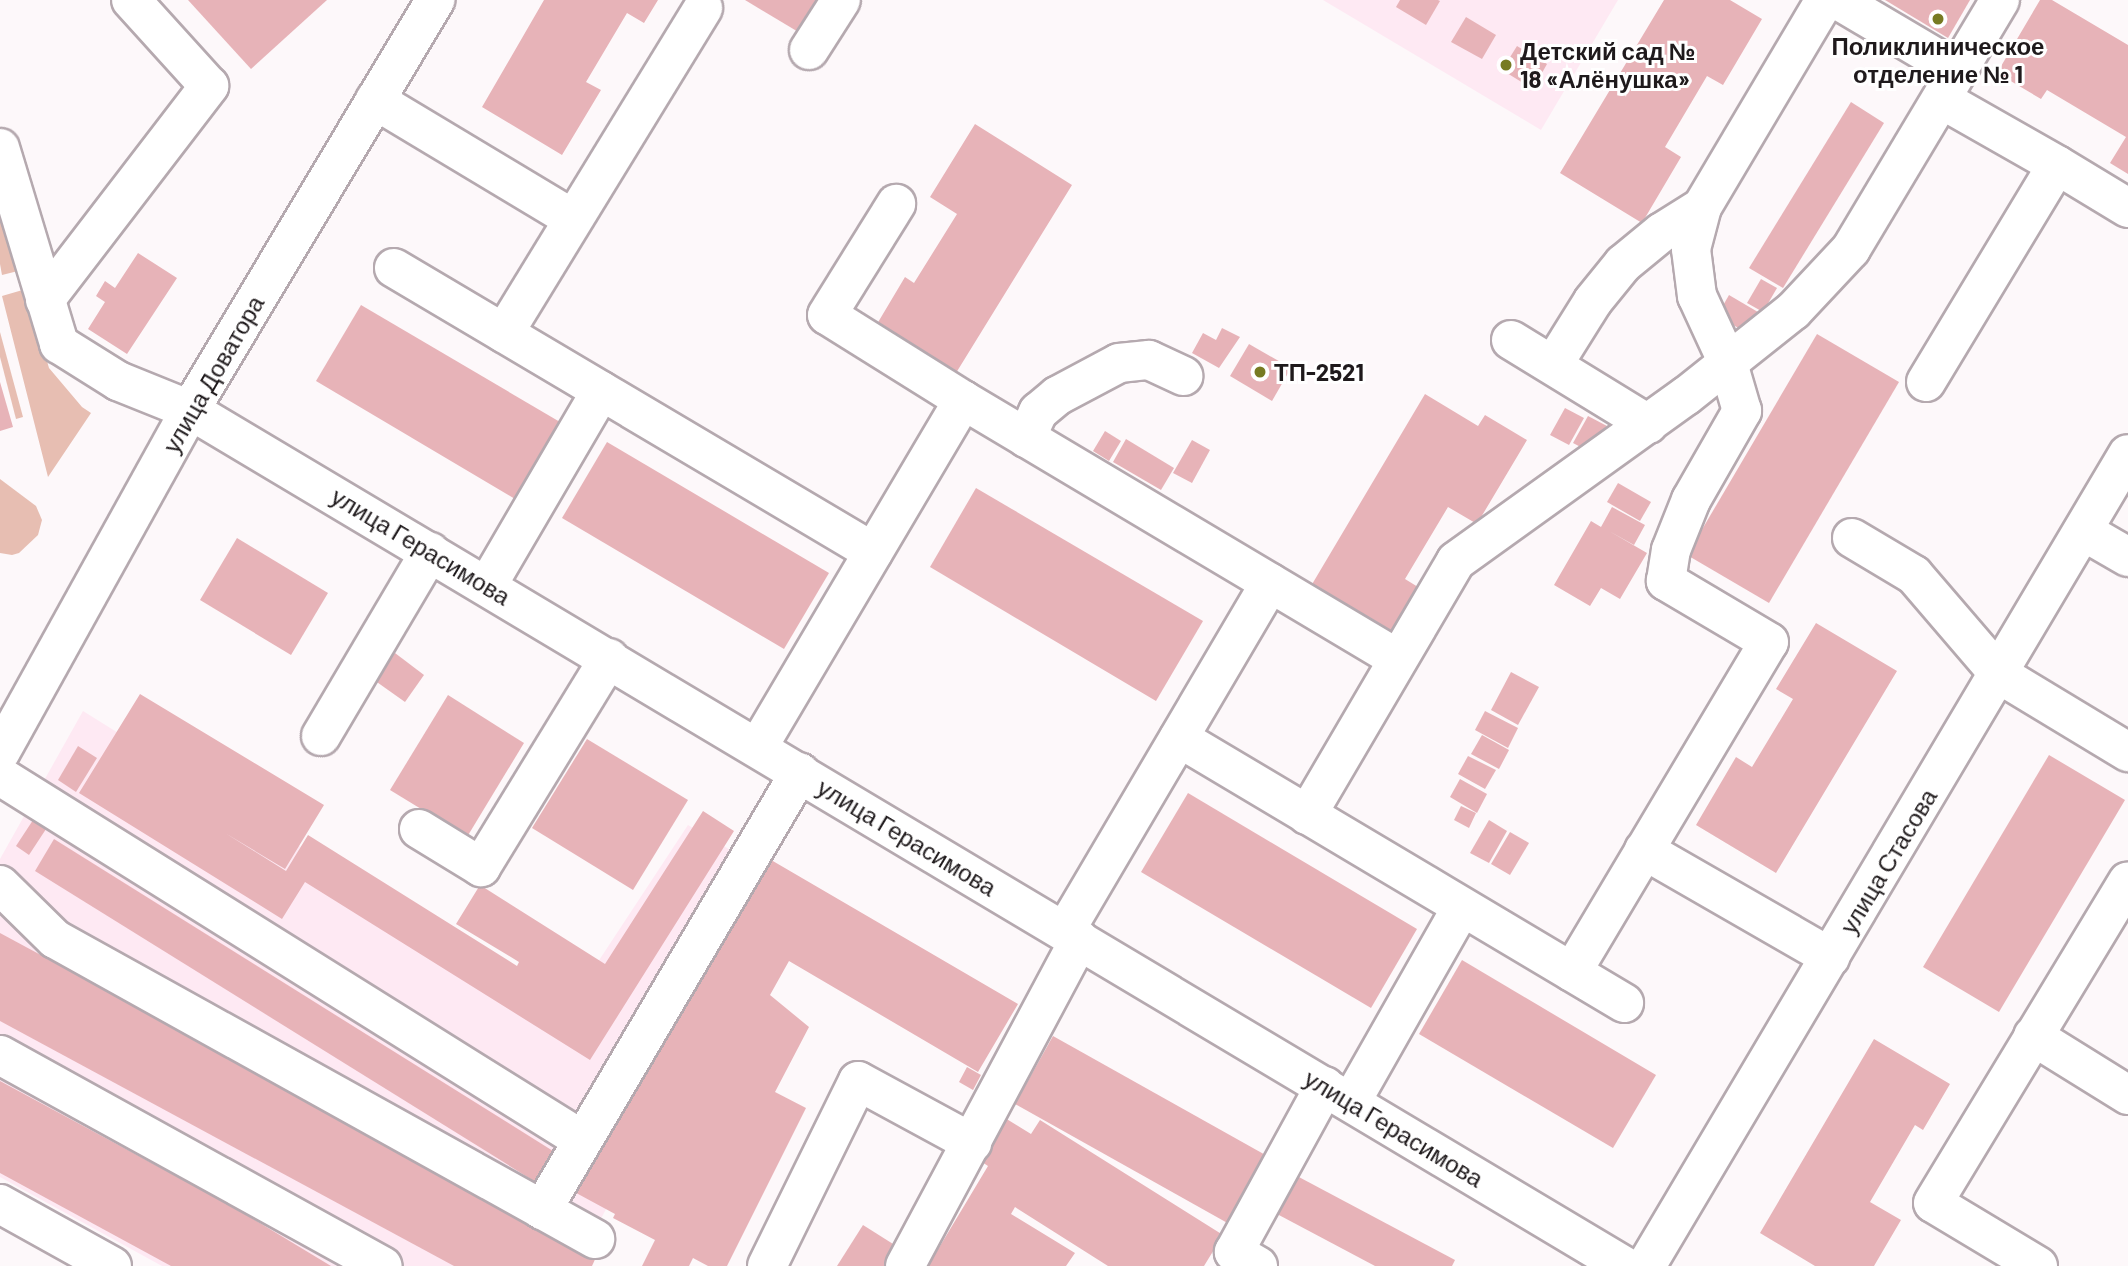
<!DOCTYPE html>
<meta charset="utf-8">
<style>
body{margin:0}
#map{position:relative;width:2128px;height:1266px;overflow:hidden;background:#fdf8fa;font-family:Barlow,sans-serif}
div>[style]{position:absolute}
.built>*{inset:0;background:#fee9f3}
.green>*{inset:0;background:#e7beb2}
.building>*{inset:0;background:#e7b3b8}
.roads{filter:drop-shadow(2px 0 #b5a9af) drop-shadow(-2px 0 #b5a9af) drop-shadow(0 2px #b5a9af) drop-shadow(0 -2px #b5a9af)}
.minor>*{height:38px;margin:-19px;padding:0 19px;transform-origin:19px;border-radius:19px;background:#fff}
.dots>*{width:19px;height:19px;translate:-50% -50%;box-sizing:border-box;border:4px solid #fff;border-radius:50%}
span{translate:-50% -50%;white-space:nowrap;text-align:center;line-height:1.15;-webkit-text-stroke:6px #fff;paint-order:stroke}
.poi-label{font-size:24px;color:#1f1a1c;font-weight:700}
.left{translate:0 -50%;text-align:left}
.street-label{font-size:24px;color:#1f1a1c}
</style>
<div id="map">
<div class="built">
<i style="clip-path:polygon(1323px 0,1618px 0,1541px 130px)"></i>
<i style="clip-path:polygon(83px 711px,565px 1012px,688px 825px,785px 882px,575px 1266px,162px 1266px,0 1177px,0 859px)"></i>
</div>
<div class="green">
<i style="clip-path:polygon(0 206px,18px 271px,2px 275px,0 264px)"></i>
<i style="clip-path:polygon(26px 289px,49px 368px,82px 407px,91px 413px,48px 477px,2px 296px)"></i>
<i style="clip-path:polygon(0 332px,23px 417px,16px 419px,0 357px)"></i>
<i style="clip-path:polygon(0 479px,36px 506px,42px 520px,38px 535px,19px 553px,12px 555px,0 553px)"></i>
</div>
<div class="building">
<i style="clip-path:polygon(188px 0,327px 0,251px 69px)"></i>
<i style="clip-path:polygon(544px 0,658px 0,644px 23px,627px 13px,586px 82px,601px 90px,562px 155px,482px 107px)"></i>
<i style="clip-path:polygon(745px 0,820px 0,800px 33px)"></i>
<i style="clip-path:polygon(1400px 0,1438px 0,1440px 1px,1426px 25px,1396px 7px)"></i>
<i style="clip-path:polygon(1664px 0,1730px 0,1762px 19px,1723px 85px,1707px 76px,1665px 147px,1681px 157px,1642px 223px,1560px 173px)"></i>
<i style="clip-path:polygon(1885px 0,1970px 0,1948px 38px)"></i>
<i style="clip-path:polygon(2040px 0,2052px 0,2128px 45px,2128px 174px,2110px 163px,2126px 137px,2047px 90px,2041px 99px,1997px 73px)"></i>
<i style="clip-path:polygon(1466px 17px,1496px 35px,1482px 59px,1451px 42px)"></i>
<i style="clip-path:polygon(1517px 46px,1547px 64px,1533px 89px,1502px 70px)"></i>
<i style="clip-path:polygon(1851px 102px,1884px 123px,1783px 288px,1749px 268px)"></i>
<i style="clip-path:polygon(975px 124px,1072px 185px,956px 373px,877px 324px,905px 277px,914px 283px,957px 214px,930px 197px)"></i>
<i style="clip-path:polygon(138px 253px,177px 278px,127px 354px,88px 329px,105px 302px,96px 296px,105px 281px,115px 288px)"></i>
<i style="clip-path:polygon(1761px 279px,1777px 288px,1763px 312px,1747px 303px)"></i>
<i style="clip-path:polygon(1729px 295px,1763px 315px,1751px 335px,1717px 316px)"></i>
<i style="clip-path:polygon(361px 305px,560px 422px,515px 499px,316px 381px)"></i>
<i style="clip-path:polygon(1222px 328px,1240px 337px,1219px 368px,1192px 353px,1203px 333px,1216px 340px)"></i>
<i style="clip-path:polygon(1817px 334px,1899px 382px,1769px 603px,1687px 555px)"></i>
<i style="clip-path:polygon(1249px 344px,1291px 368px,1272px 401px,1230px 376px)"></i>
<i style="clip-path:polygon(0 382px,13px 427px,0 431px)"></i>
<i style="clip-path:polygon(1425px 394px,1478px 426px,1485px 415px,1527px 440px,1477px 524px,1448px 507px,1405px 579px,1418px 587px,1390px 634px,1311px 586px)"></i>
<i style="clip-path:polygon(1565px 408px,1584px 418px,1569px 445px,1550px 435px)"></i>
<i style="clip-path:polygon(1588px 416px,1607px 426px,1592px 453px,1573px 443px)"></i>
<i style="clip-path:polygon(1105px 431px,1121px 441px,1109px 461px,1093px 451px)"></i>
<i style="clip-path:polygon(1126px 439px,1174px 468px,1161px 490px,1113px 462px)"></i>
<i style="clip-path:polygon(1192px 440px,1210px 450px,1192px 483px,1173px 473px)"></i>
<i style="clip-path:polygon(607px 442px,829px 573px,784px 649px,562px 518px)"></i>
<i style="clip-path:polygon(1618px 483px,1651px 502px,1640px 521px,1607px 502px)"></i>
<i style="clip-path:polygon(976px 488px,1203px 621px,1156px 701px,930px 567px)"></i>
<i style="clip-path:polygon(1612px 507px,1645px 525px,1634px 545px,1609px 531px,1647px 553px,1620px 599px,1601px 588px,1590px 606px,1554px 585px,1591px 521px,1601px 527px)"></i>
<i style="clip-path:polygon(237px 538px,328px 593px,291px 655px,200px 600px)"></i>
<i style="clip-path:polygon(1816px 623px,1897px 671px,1776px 873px,1696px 825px,1736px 757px,1752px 767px,1793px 699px,1776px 689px)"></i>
<i style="clip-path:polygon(395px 653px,424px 675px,405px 702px,374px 680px)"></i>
<i style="clip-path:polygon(1511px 672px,1539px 687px,1518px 725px,1491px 710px)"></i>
<i style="clip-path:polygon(140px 694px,324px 805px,285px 869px,225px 833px,286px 871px,308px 835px,517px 966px,519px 962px,456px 924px,480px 885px,605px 964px,703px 811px,734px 831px,590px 1060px,305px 882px,282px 919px,79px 793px)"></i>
<i style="clip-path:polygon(448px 695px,524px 743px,467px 837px,390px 790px)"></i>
<i style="clip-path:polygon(1485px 711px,1518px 728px,1508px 748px,1475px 730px)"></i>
<i style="clip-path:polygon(1482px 735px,1509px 750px,1499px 769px,1471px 754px)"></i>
<i style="clip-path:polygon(587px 739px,688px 800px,633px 890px,532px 828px)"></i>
<i style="clip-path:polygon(78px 746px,97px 758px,76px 792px,58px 780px)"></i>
<i style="clip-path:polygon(2049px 755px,2125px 800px,1999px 1012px,1923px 967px)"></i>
<i style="clip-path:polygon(1468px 756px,1496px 770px,1485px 789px,1458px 774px)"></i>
<i style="clip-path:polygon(1460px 779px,1487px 794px,1477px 813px,1450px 797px)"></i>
<i style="clip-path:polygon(1188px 793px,1417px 929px,1371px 1008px,1141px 872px)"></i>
<i style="clip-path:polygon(1461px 806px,1476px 813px,1469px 828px,1454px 820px)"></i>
<i style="clip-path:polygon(35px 817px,48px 826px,29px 855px,16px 846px)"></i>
<i style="clip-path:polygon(1489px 820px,1507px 831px,1489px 863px,1470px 853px)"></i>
<i style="clip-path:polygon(1510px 832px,1529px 843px,1510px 875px,1491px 864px)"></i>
<i style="clip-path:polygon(54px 839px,561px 1156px,542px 1186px,35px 871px)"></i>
<i style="clip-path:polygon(766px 857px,1018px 1004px,978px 1072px,789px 961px,770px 995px,809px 1027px,775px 1092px,806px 1108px,727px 1266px,708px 1266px,693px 1258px,689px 1266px,642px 1266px,655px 1240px,613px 1218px,615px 1214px,567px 1188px)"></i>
<i style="clip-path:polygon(0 933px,597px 1255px,592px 1266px,454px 1266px,0 1021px)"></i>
<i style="clip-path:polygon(1462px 960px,1656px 1075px,1613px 1148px,1419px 1034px)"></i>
<i style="clip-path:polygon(1053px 1036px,1269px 1157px,1231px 1225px,1015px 1104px)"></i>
<i style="clip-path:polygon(1874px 1039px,1950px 1084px,1923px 1130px,1915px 1125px,1870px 1202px,1901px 1220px,1874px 1266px,1815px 1266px,1760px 1233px)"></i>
<i style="clip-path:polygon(967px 1067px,981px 1075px,973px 1090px,959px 1082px)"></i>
<i style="clip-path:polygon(0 1081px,235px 1208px,331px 1266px,171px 1266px,0 1173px)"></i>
<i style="clip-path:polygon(1005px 1118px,1031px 1134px,1040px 1120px,1223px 1235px,1204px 1266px,1108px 1266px,1015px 1207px,1011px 1214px,1075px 1253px,1066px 1266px,928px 1266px,988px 1166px,979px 1160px)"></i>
<i style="clip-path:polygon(1297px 1176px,1455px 1260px,1452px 1266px,1375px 1266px,1277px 1214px)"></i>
<i style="clip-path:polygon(863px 1225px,901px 1249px,890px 1266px,837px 1266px)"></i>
</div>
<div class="roads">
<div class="minor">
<i style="left:1838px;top:0;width:139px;rotate:30.6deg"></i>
<i style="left:809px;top:50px;width:59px;rotate:-57.4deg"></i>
<i style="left:375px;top:100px;width:231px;rotate:31deg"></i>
<i style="left:0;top:148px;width:205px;rotate:73.2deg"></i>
<i style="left:59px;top:344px;width:70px;rotate:32.1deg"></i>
<i style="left:118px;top:381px;width:78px;rotate:21.9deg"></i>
<i style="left:190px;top:410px;width:1670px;rotate:30.83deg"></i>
<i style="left:2057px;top:165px;width:83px;rotate:31.2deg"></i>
<i style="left:394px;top:268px;width:557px;rotate:30.66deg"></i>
<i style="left:45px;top:300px;width:270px;rotate:-52.5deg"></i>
<i style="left:209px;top:86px;width:116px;rotate:-132.2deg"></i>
<i style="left:504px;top:333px;width:381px;rotate:-58.5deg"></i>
<i style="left:1511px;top:340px;width:161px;rotate:31.5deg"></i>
<i style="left:1553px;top:365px;width:75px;rotate:-58deg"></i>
<i style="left:1593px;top:301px;width:48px;rotate:-51deg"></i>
<i style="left:1623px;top:264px;width:50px;rotate:-39.4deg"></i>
<i style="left:1662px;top:232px;width:47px;rotate:-32deg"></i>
<i style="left:1926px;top:382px;width:253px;rotate:-58.9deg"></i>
<i style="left:2057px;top:165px;width:133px;rotate:-150.4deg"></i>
<i style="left:963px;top:400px;width:506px;rotate:30.77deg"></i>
<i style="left:1026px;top:438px;width:29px;rotate:-65deg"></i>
<i style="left:1038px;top:412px;width:25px;rotate:-40deg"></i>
<i style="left:1057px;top:396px;width:70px;rotate:-28deg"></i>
<i style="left:1119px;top:363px;width:30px;rotate:-6deg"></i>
<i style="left:1149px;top:360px;width:38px;rotate:25deg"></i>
<i style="left:2083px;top:531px;width:52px;rotate:30deg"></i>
<i style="left:1852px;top:538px;width:72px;rotate:30.8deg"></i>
<i style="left:1914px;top:575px;width:130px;rotate:49.4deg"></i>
<i style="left:1999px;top:674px;width:151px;rotate:31.2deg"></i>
<i style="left:487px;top:586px;width:226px;rotate:-59.7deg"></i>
<i style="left:321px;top:736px;width:214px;rotate:-59.4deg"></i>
<i style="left:1179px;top:738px;width:518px;rotate:30.77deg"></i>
<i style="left:758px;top:747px;width:403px;rotate:-59.4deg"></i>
<i style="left:963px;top:400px;width:160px;rotate:-148deg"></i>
<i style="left:827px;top:315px;width:131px;rotate:-58.1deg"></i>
<i style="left:0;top:753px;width:392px;rotate:-61deg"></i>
<i style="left:190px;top:410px;width:478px;rotate:-59.1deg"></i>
<i style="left:0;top:776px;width:686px;rotate:32.02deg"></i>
<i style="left:1307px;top:815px;width:294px;rotate:-59.6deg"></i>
<i style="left:1456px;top:561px;width:283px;rotate:-35.7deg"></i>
<i style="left:1686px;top:396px;width:137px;rotate:-38.5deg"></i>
<i style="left:1793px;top:311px;width:85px;rotate:-46.9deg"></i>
<i style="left:1851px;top:249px;width:290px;rotate:-59.1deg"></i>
<i style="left:419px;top:829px;width:73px;rotate:31.5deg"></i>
<i style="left:481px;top:867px;width:245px;rotate:-58.5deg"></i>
<i style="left:1644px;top:850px;width:215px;rotate:29.9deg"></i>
<i style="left:0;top:885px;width:77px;rotate:44.5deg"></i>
<i style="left:55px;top:939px;width:618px;rotate:29.05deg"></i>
<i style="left:1065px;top:931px;width:404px;rotate:-59.5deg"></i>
<i style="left:1572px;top:972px;width:384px;rotate:-59.2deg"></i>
<i style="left:1769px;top:642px;width:120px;rotate:-149.4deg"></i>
<i style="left:1666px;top:581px;width:31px;rotate:-81deg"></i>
<i style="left:1671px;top:550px;width:54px;rotate:-68.2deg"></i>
<i style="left:1691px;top:500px;width:103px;rotate:-60.2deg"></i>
<i style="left:1742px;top:411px;width:50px;rotate:-106.3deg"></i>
<i style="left:1728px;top:363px;width:74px;rotate:-114.8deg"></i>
<i style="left:1697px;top:296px;width:47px;rotate:-97.3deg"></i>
<i style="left:1691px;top:249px;width:43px;rotate:-75.3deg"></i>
<i style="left:1702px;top:207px;width:241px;rotate:-59.3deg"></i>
<i style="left:2033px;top:1036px;width:112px;rotate:31.8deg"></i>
<i style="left:0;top:1055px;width:437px;rotate:28.9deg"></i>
<i style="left:1351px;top:1102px;width:224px;rotate:-60.4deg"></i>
<i style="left:0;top:1204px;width:128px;rotate:29deg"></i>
<i style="left:542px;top:1210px;width:508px;rotate:-59.5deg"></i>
<i style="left:767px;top:1266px;width:206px;rotate:-63.8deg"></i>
<i style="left:858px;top:1081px;width:130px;rotate:28.5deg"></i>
<i style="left:905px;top:1266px;width:370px;rotate:-61.9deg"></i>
<i style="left:1258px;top:1266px;width:28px;rotate:-150deg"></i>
<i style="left:1234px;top:1252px;width:189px;rotate:-61.3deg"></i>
<i style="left:1646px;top:1266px;width:944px;rotate:-59.31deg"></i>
<i style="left:2038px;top:1266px;width:122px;rotate:-149deg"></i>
<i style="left:1933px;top:1203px;width:376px;rotate:-58.8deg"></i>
</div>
</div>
<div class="dots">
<i style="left:1938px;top:19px;background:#777a22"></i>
<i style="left:1506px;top:65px;background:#777a22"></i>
<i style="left:1260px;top:372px;background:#777a22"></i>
</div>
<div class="poi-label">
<span style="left:1938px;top:60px">Поликлиническое<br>отделение № 1</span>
<span class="left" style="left:1520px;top:65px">Детский сад №<br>18 «Алёнушка»</span>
<span class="left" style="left:1274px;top:372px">ТП-2521</span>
</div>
<div class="street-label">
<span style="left:213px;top:374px;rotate:-60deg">улица Доватора</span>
<span style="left:421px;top:546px;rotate:31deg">улица Герасимова</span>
<span style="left:907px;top:837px;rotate:31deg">улица Герасимова</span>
<span style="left:1888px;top:861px;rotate:-59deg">улица Стасова</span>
<span style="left:1394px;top:1128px;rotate:31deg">улица Герасимова</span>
</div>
</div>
